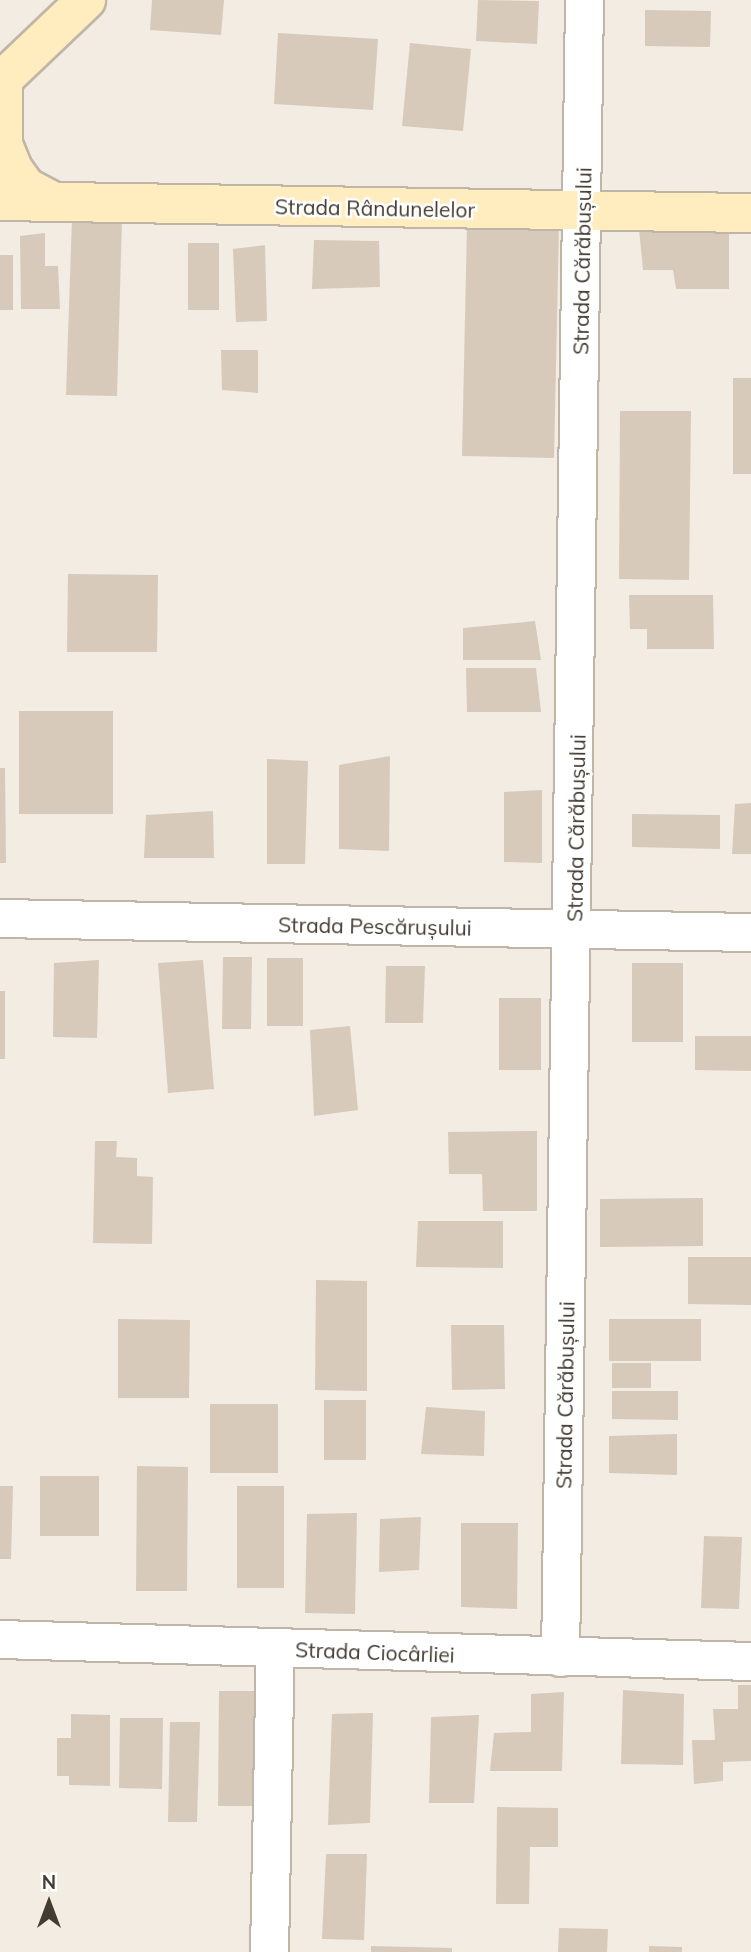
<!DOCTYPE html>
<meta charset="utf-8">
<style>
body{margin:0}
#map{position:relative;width:751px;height:1952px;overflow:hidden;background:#f2ece2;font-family:Mulish,sans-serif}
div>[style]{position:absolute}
.building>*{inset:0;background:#d7caba}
.roads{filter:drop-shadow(2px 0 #c0b6a7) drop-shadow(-2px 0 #c0b6a7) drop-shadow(0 2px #c0b6a7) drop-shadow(0 -2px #c0b6a7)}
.street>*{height:37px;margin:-18.5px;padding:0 18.5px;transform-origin:18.5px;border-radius:18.5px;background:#fff}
.secondary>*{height:38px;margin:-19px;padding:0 19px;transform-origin:19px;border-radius:19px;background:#ffecbf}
span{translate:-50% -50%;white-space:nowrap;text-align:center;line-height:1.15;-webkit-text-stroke:5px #fff;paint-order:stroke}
.street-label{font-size:21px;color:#433c32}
.north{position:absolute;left:14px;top:1868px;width:70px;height:70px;-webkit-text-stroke:5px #fff;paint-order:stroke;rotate:0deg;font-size:19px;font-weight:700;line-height:28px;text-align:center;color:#433c32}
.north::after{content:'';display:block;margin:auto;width:24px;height:32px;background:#433c32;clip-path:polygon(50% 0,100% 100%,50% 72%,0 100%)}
</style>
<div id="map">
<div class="building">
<i style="clip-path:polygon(152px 0,224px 0,221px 35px,150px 30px)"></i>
<i style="clip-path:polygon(478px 0,539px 1px,537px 44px,476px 41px)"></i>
<i style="clip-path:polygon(645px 10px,711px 11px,710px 47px,645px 46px)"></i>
<i style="clip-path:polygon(278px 33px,378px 39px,373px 110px,274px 104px)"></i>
<i style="clip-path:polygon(410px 43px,471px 49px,463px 131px,402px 126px)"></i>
<i style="clip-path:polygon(72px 218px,122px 219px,117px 396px,66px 395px)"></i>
<i style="clip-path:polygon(467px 225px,559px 227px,554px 458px,462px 456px)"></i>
<i style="clip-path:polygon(639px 229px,729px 233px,729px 289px,676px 289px,673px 270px,643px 270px)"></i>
<i style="clip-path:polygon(45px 233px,45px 266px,58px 266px,60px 309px,21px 309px,20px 236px)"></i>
<i style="clip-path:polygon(314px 240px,379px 241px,380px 287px,312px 289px)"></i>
<i style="clip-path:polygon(188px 243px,219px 243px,219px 310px,188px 310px)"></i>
<i style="clip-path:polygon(265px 245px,267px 321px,236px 322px,233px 249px)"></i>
<i style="clip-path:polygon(0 255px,13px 255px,13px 310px,0 310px)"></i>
<i style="clip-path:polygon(221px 350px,258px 350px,258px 393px,222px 390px)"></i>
<i style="clip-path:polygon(733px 378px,751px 378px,751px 474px,733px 474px)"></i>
<i style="clip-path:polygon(620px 411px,691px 411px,689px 580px,619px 579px)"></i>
<i style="clip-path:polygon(68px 574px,158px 575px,157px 652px,67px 652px)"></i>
<i style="clip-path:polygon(629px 595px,713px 595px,714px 649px,647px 649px,647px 629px,630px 629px)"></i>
<i style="clip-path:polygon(535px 621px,541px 660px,463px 660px,463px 628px)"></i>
<i style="clip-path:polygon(466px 668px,536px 668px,541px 712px,467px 712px)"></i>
<i style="clip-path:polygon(19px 711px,113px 711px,113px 814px,19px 814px)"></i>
<i style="clip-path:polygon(390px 756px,389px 851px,339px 849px,339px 765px)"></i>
<i style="clip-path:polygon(267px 759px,308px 761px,305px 864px,267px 864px)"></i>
<i style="clip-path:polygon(0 768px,5px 768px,6px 863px,0 863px)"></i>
<i style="clip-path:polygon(542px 790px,542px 863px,504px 862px,504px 792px)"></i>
<i style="clip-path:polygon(751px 803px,751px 854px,732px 854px,735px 804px)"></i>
<i style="clip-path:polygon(213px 811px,214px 858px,144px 858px,146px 815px)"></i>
<i style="clip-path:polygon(632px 814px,720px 815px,720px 849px,632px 847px)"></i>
<i style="clip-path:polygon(223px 957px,252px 957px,251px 1029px,222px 1029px)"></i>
<i style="clip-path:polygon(267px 958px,303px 958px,303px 1026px,267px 1026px)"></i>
<i style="clip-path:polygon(99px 960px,97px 1038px,53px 1037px,54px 963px)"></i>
<i style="clip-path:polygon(203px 960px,214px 1089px,168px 1093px,158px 963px)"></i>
<i style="clip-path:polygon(632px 963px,683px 963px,683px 1042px,632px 1042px)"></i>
<i style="clip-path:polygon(386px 966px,425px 966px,423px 1023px,385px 1023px)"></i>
<i style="clip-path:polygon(0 991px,5px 991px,5px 1059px,0 1059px)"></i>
<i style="clip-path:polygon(499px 998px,541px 998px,541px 1070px,499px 1070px)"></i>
<i style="clip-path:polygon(350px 1026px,358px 1110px,314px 1116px,310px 1030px)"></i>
<i style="clip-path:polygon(695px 1036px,751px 1036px,751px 1071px,695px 1070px)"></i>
<i style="clip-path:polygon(537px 1131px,537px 1211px,483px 1211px,482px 1174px,449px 1174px,448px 1132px)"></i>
<i style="clip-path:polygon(95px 1141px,117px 1141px,116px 1157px,137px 1158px,137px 1176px,153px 1177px,152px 1244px,93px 1243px)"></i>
<i style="clip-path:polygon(703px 1198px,703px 1246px,600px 1247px,600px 1199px)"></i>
<i style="clip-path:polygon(418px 1221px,503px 1221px,503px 1268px,416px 1267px)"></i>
<i style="clip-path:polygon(688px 1257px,751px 1257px,751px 1305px,688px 1304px)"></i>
<i style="clip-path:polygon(316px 1280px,367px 1281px,367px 1391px,315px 1390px)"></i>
<i style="clip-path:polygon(118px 1319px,190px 1320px,189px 1398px,118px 1398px)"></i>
<i style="clip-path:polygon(609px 1319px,701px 1319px,701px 1361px,609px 1361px)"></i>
<i style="clip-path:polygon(451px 1325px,504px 1325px,505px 1389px,452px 1390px)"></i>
<i style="clip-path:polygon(612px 1363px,651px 1363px,651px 1388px,612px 1388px)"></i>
<i style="clip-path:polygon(612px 1391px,678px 1391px,678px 1420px,612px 1419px)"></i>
<i style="clip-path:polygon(324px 1400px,366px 1400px,366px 1460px,324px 1460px)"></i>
<i style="clip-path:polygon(210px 1404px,278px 1404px,278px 1473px,210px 1473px)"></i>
<i style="clip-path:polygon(426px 1407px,485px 1411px,484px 1456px,421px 1454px)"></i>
<i style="clip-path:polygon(677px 1434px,677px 1475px,609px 1473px,609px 1436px)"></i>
<i style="clip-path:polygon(137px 1466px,188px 1467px,187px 1591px,136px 1591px)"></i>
<i style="clip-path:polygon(40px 1476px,99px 1476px,99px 1536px,40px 1536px)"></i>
<i style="clip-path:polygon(0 1486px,13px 1486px,11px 1559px,0 1559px)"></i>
<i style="clip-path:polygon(237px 1486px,284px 1486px,284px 1588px,237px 1588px)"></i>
<i style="clip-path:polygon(357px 1513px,355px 1614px,305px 1613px,307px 1514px)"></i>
<i style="clip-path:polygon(421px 1517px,419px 1570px,379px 1572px,380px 1519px)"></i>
<i style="clip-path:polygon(461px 1523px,518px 1523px,517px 1609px,461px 1607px)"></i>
<i style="clip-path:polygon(704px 1536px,742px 1537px,739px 1609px,701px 1608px)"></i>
<i style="clip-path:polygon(738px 1685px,751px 1685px,751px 1761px,723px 1762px,723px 1781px,694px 1784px,692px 1740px,715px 1740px,713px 1709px,738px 1709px)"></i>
<i style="clip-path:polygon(623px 1690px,684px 1694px,683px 1765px,621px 1764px)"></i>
<i style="clip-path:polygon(219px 1691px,257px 1691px,256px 1806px,218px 1806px)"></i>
<i style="clip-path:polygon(564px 1692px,562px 1771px,490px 1771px,494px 1733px,531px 1732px,531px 1694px)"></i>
<i style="clip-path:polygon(373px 1713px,370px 1823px,328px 1825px,332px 1714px)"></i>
<i style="clip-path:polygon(71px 1714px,110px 1715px,110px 1786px,69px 1785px,69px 1776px,57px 1776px,57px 1738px,71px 1738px)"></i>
<i style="clip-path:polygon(479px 1715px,474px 1803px,429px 1803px,431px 1717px)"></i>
<i style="clip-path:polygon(120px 1718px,163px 1718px,162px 1789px,119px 1788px)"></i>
<i style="clip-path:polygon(170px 1722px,200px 1722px,197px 1822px,168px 1822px)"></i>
<i style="clip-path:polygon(497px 1807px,558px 1808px,558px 1847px,530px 1847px,529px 1904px,496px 1904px)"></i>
<i style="clip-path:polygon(326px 1854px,367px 1854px,364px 1940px,322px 1939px)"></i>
<i style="clip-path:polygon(559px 1928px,608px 1929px,607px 1952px,558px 1952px)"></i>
<i style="clip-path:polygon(371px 1946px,452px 1948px,452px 1952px,371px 1952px)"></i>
<i style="clip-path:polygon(649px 1946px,682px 1947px,682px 1952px,649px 1952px)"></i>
</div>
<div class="roads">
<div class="street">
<i style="left:0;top:918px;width:751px;rotate:1.07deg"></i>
<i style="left:0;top:1639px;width:751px;rotate:1.68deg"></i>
<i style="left:560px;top:1657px;width:1657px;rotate:-89.17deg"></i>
<i style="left:269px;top:1952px;width:303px;rotate:-88.9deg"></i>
</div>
<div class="secondary">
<i style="left:3px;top:80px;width:64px;rotate:90deg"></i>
<i style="left:3px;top:144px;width:27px;rotate:68deg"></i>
<i style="left:13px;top:169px;width:22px;rotate:54deg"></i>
<i style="left:26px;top:187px;width:32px;rotate:28deg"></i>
<i style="left:0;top:82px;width:119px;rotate:-43.6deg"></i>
<i style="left:0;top:201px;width:751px;rotate:0.92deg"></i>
</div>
</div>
<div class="street-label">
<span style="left:375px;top:208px;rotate:1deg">Strada Rândunelelor</span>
<span style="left:582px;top:261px;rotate:-89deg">Strada Cărăbușului</span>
<span style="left:576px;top:828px;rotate:-89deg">Strada Cărăbușului</span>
<span style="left:375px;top:926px;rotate:1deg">Strada Pescărușului</span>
<span style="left:565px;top:1395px;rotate:-89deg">Strada Cărăbușului</span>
<span style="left:375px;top:1652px;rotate:2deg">Strada Ciocârliei</span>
</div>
<div class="north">N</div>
</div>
